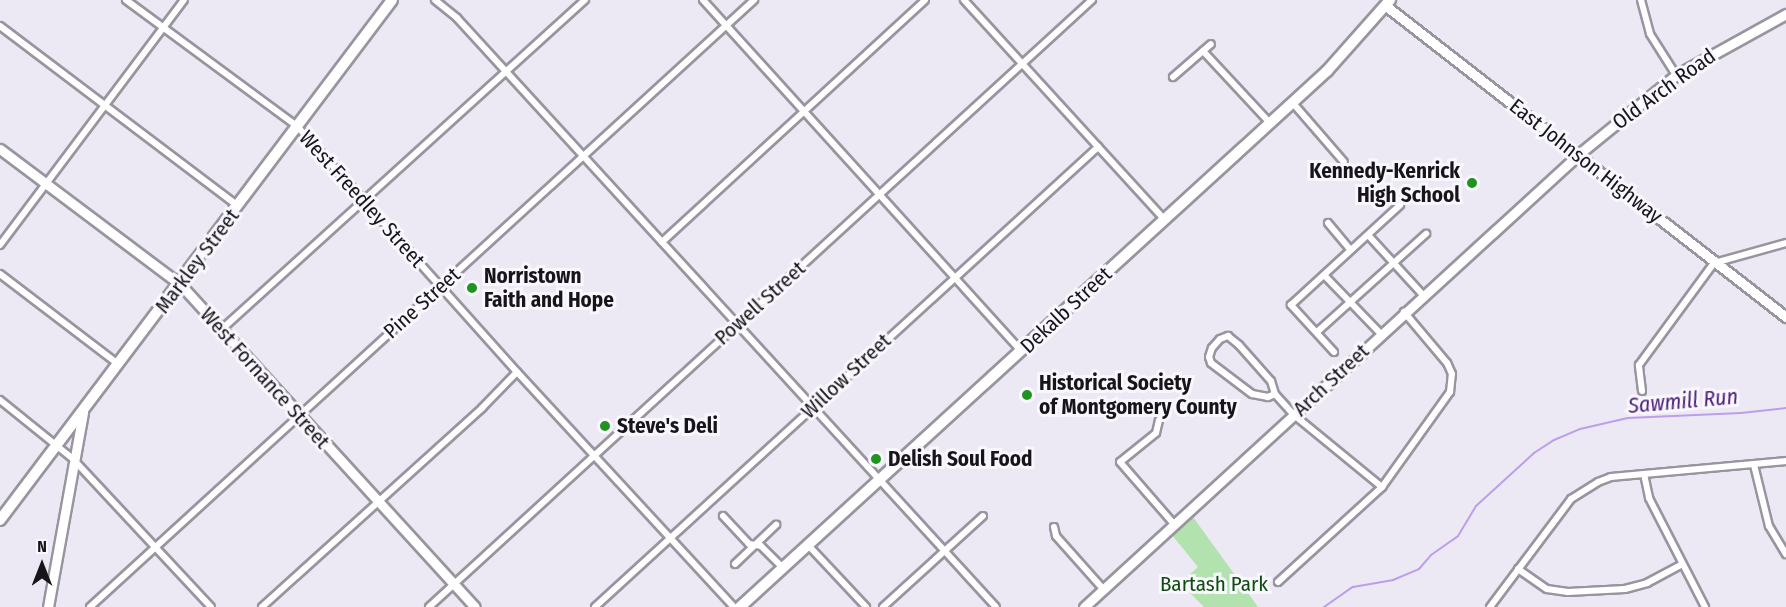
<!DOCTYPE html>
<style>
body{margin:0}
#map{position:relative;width:1786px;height:607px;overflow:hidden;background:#ede9f4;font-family:"Fira Sans Condensed",sans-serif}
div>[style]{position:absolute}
.green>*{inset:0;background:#b2e3ae}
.stream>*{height:2px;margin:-1px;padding:0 1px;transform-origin:1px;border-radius:1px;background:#bd9ee9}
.roads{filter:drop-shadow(2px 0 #99959f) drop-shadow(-2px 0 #99959f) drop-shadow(0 2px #99959f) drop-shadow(0 -2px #99959f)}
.street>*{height:6px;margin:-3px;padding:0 3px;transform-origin:3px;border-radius:3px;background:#fff}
.secondary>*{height:9px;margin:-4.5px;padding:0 4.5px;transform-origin:4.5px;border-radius:4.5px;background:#fff}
.highway>*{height:10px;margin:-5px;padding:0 5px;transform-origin:5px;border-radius:5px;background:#fff}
.dots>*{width:16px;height:16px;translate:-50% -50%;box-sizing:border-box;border:3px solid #f9f7fe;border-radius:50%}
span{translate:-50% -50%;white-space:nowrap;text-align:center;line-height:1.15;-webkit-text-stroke:6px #f9f7fe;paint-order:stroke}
.street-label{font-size:21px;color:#171519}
.poi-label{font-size:21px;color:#171519;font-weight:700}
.right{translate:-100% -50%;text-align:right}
.left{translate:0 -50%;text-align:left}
.park-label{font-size:21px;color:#0e4d0e}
.water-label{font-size:22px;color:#4b2177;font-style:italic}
.north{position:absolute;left:12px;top:535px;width:60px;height:60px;-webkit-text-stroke:4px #f9f7fe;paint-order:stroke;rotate:0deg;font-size:16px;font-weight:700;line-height:24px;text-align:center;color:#171519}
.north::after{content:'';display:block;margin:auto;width:21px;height:27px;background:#171519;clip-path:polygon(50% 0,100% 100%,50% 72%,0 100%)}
</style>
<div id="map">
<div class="green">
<i style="clip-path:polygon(1188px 510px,1258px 607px,1204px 607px,1180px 583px,1198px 567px,1167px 529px)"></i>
</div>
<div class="stream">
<i style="left:1324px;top:607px;width:35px;rotate:-35deg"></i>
<i style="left:1353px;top:587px;width:41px;rotate:-9.9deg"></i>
<i style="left:1393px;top:580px;width:28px;rotate:-23deg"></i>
<i style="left:1419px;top:569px;width:18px;rotate:-49deg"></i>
<i style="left:1431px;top:555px;width:33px;rotate:-35deg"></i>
<i style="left:1458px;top:536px;width:35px;rotate:-59deg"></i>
<i style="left:1476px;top:506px;width:79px;rotate:-42.4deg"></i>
<i style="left:1534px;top:453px;width:24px;rotate:-33deg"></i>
<i style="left:1554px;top:440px;width:28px;rotate:-23deg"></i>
<i style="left:1580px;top:429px;width:49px;rotate:-12.9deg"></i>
<i style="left:1628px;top:418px;width:113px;rotate:-2.5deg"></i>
<i style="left:1741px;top:413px;width:45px;rotate:-6.3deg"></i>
</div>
<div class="roads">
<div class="street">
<i style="left:126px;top:0;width:212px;rotate:36.4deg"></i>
<i style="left:297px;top:126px;width:330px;rotate:48.2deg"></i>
<i style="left:517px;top:372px;width:320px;rotate:47.3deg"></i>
<i style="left:435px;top:0;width:28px;rotate:39deg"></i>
<i style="left:457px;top:18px;width:798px;rotate:47.54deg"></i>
<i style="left:703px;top:0;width:474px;rotate:47.8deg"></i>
<i style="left:964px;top:0;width:297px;rotate:47.6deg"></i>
<i style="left:1641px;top:0;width:35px;rotate:75deg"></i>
<i style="left:1650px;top:34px;width:49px;rotate:57.6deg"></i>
<i style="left:0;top:26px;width:298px;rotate:37.1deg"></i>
<i style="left:1203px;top:51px;width:97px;rotate:47.1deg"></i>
<i style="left:1173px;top:77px;width:50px;rotate:-41deg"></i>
<i style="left:1292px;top:102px;width:79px;rotate:49.1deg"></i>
<i style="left:1328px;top:223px;width:35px;rotate:50deg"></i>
<i style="left:1368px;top:235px;width:81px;rotate:47.5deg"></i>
<i style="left:662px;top:242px;width:357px;rotate:-42.6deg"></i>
<i style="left:0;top:245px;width:306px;rotate:-53.1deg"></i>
<i style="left:0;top:274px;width:147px;rotate:37.3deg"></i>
<i style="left:1324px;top:275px;width:82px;rotate:46deg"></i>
<i style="left:222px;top:329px;width:490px;rotate:-42.2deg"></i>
<i style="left:1317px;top:332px;width:147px;rotate:-42deg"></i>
<i style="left:1334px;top:352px;width:64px;rotate:-132.5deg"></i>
<i style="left:1291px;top:305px;width:148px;rotate:-42.5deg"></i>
<i style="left:1642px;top:391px;width:26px;rotate:-97deg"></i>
<i style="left:1639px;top:365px;width:127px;rotate:-53.7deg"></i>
<i style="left:1714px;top:263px;width:75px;rotate:-15.5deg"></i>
<i style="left:1275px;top:394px;width:8px;rotate:157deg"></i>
<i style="left:1268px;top:397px;width:16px;rotate:-169deg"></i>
<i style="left:1252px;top:394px;width:51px;rotate:-142.9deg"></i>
<i style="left:1211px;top:363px;width:6px;rotate:-108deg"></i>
<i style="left:1209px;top:357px;width:9px;rotate:-72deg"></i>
<i style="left:1212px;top:348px;width:12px;rotate:-48deg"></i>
<i style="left:1220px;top:339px;width:9px;rotate:-21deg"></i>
<i style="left:1228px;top:336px;width:14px;rotate:39deg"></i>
<i style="left:1239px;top:345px;width:48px;rotate:48.4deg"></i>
<i style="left:1271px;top:381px;width:14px;rotate:73deg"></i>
<i style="left:1275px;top:394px;width:28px;rotate:48deg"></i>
<i style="left:1294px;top:415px;width:114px;rotate:39.3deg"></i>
<i style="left:0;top:400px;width:94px;rotate:38.9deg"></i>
<i style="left:73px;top:459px;width:202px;rotate:47deg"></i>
<i style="left:1159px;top:420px;width:13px;rotate:103deg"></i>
<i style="left:1156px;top:433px;width:46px;rotate:141.1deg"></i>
<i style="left:1120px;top:462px;width:81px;rotate:49deg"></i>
<i style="left:1754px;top:465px;width:63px;rotate:76.2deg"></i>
<i style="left:1769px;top:526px;width:33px;rotate:59deg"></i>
<i style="left:1644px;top:474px;width:25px;rotate:78deg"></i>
<i style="left:1649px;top:498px;width:123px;rotate:62.8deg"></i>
<i style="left:723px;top:516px;width:38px;rotate:47deg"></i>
<i style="left:749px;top:544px;width:12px;rotate:9deg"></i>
<i style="left:761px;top:546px;width:31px;rotate:45deg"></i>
<i style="left:1054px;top:527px;width:9px;rotate:77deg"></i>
<i style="left:1056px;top:536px;width:71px;rotate:48.4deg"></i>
<i style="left:808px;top:545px;width:85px;rotate:46.9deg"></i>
<i style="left:735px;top:564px;width:57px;rotate:-43.6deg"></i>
<i style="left:1518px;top:569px;width:35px;rotate:35deg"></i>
<i style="left:1547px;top:589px;width:21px;rotate:8deg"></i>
<i style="left:1568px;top:592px;width:57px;rotate:-3deg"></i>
<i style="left:1625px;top:589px;width:23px;rotate:-15deg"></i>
<i style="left:1647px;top:583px;width:40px;rotate:-28deg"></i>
<i style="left:1278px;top:582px;width:141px;rotate:-42.4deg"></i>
<i style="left:1382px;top:487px;width:117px;rotate:-54.4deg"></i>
<i style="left:1450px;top:392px;width:18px;rotate:-84deg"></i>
<i style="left:1452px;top:374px;width:12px;rotate:-114deg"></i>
<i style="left:1447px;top:363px;width:67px;rotate:-130.1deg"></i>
<i style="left:90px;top:607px;width:900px;rotate:-42.43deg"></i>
<i style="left:262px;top:607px;width:297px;rotate:-42.1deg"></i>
<i style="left:482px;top:408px;width:50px;rotate:-45.8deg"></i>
<i style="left:429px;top:607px;width:899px;rotate:-42.48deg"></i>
<i style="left:595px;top:607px;width:682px;rotate:-42.44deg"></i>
<i style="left:883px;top:607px;width:135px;rotate:-42.3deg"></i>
<i style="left:1490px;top:607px;width:135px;rotate:-53.1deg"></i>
<i style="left:1571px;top:499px;width:32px;rotate:-32deg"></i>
<i style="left:1598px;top:482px;width:14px;rotate:-21deg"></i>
<i style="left:1611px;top:477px;width:176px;rotate:-5.2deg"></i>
</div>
<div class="secondary">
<i style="left:1386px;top:6px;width:507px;rotate:37.87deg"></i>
<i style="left:0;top:149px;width:225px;rotate:36.9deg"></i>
<i style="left:180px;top:284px;width:437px;rotate:47.6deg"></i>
<i style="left:48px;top:607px;width:198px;rotate:-79.8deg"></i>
<i style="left:1084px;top:607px;width:671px;rotate:-42.46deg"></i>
<i style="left:1579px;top:154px;width:125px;rotate:-39.2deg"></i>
<i style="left:1676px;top:75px;width:126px;rotate:-29deg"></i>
</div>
<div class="highway">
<i style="left:0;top:520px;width:651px;rotate:-52.99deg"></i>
<i style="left:740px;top:607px;width:795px;rotate:-42.4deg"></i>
<i style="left:1327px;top:71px;width:95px;rotate:-48.4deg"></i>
</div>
</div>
<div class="dots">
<i style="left:1472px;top:183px;background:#209421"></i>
<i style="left:472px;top:288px;background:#209421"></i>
<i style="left:1027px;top:395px;background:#209421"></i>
<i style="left:605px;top:426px;background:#209421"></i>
<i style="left:876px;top:459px;background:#209421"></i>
</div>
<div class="street-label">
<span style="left:1664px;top:89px;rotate:-36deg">Old Arch Road</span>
<span style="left:1586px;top:161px;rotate:38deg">East Johnson Highway</span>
<span style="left:362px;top:199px;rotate:48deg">West Freedley Street</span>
<span style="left:197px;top:261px;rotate:-53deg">Markley Street</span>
<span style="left:422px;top:303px;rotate:-42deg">Pine Street</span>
<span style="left:760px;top:303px;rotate:-42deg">Powell Street</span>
<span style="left:1066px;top:310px;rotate:-43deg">Dekalb Street</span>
<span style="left:846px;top:376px;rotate:-43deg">Willow Street</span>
<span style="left:265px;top:378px;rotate:48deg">West Fornance Street</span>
<span style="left:1331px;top:380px;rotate:-43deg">Arch Street</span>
</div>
<div class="poi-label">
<span class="right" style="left:1460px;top:183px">Kennedy-Kenrick<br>High School</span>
<span class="left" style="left:484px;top:288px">Norristown<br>Faith and Hope</span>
<span class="left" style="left:1039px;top:395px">Historical Society<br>of Montgomery County</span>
<span class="left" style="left:617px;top:426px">Steve's Deli</span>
<span class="left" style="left:888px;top:459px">Delish Soul Food</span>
</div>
<div class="park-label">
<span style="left:1214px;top:584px">Bartash Park</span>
</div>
<div class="water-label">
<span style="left:1683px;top:401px;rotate:-5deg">Sawmill Run</span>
</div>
<div class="north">N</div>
</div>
